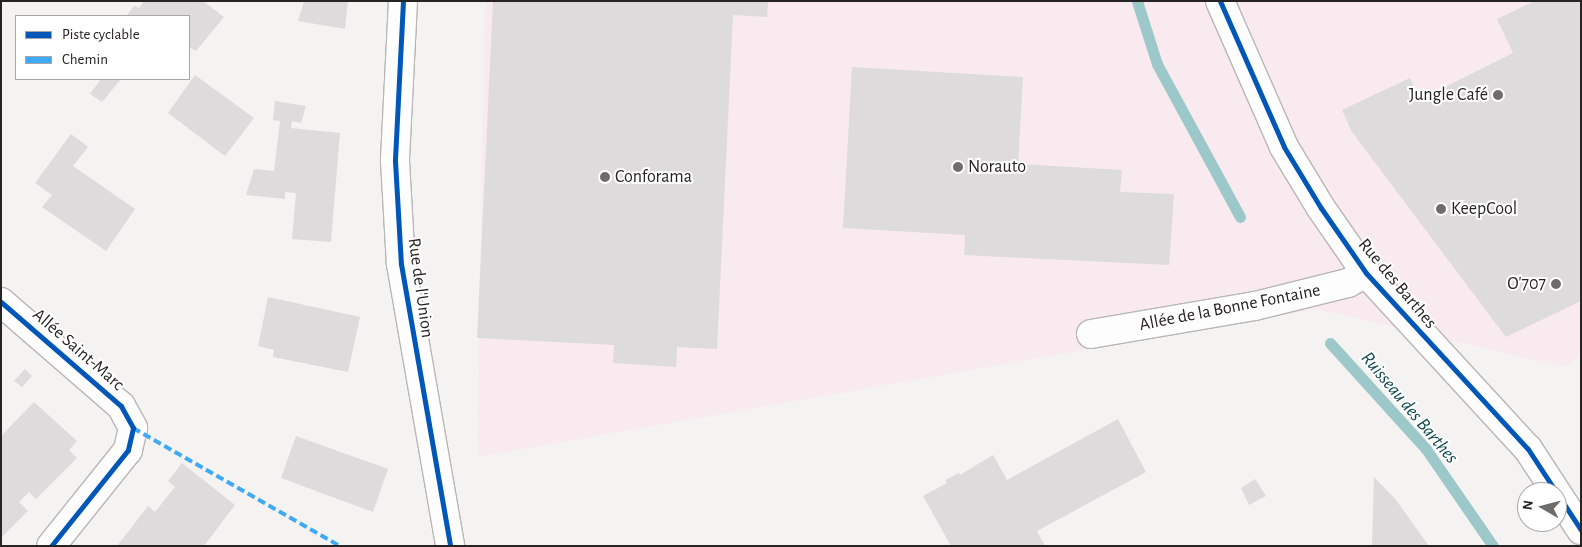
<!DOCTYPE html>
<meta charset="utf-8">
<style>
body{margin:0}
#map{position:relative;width:1582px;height:547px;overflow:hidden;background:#f5f3f1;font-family:"Alegreya Sans",sans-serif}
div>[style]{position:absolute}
.commercial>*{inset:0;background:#f8eaef}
.stream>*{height:11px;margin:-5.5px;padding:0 5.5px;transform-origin:5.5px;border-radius:5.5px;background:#9cc8ca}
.building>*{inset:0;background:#dddbdb}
.roads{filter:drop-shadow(1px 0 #b8b6b5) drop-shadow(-1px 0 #b8b6b5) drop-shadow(0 1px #b8b6b5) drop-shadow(0 -1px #b8b6b5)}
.minor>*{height:28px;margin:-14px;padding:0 14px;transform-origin:14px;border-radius:14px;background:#fefdfd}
.quiet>*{height:4px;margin-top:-2px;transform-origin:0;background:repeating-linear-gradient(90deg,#3fa9f5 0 8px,transparent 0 12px)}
.cycleway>*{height:5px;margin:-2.5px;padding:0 2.5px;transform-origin:2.5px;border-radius:2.5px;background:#0057b8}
.dots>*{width:14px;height:14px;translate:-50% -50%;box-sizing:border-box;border:2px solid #fff;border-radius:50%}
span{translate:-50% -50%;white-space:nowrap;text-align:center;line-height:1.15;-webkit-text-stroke:4px #fff;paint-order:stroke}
.poi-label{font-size:18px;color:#262423}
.right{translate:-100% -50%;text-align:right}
.left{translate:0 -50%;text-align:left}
.street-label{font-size:18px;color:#262423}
.water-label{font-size:19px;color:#0e484c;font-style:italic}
.frame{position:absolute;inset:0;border:2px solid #262423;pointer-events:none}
.legend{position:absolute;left:15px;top:15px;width:175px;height:65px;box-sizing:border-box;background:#fff;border:1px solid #a8a7a7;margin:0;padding:6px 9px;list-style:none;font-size:15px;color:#262423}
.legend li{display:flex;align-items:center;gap:10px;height:25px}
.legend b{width:25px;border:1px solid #a8a7a7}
.north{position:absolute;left:1517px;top:482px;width:50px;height:50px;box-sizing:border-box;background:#fff;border:1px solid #a8a7a7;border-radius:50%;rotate:278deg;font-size:14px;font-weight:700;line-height:20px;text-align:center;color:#262423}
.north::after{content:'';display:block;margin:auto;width:18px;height:22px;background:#6e6c6b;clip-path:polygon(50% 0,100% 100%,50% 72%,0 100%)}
</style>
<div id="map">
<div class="commercial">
<i style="clip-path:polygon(485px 1px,1581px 1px,1581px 356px,1564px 367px,1317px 309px,477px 457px)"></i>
</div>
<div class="stream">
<i style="left:1137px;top:1px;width:66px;rotate:72.4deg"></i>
<i style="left:1157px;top:64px;width:174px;rotate:61.5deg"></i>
<i style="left:1330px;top:343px;width:143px;rotate:47.8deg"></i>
<i style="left:1426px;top:449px;width:118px;rotate:55.4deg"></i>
</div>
<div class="building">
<i style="clip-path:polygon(144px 1px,203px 1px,224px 17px,196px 51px,189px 47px,189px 16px,126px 16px,134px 6px,139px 8px)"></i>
<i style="clip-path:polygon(304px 1px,348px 1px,345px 29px,298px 21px)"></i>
<i style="clip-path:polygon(493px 1px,768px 1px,767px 17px,733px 15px,717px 349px,677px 347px,676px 367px,613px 363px,614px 345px,477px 338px)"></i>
<i style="clip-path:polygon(1535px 1px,1581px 1px,1581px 301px,1506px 337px,1352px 132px,1342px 110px,1410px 78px,1419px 100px,1513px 53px,1497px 19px)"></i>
<i style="clip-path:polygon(852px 67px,1023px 77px,1018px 164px,1122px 170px,1120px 192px,1174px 194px,1169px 265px,964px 255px,965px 235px,843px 228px)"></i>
<i style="clip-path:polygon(195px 75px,254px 118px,225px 156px,168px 113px)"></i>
<i style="clip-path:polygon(101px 79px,121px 79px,102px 102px,90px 94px)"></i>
<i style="clip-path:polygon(275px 101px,306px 106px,301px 123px,292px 121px,291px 128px,340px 133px,331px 242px,292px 239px,296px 193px,285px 192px,285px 199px,246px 195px,254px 169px,274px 171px,280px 121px,273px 120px)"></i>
<i style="clip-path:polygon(71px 134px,88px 147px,73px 166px,135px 209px,106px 251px,42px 207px,52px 195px,35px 183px)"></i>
<i style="clip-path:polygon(268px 297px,360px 317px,348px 372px,273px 357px,274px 350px,258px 346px)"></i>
<i style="clip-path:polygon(25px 369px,32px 376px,22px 387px,14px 381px)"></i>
<i style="clip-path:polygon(34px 402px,77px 441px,69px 450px,77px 458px,36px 499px,29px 492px,19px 502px,28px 511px,1px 538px,1px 436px)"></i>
<i style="clip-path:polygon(1118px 419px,1146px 472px,1037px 531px,1045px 546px,951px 546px,923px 496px,947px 483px,945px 480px,959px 473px,960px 475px,993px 455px,1007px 480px)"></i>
<i style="clip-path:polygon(296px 436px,388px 469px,373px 512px,281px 478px)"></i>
<i style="clip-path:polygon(182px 463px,235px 505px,204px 546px,117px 546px,148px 506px,155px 512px,175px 487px,168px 481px)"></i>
<i style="clip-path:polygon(1374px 477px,1396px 500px,1429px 546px,1372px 546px)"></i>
<i style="clip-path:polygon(1255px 479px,1266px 496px,1249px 505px,1241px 488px)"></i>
</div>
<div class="roads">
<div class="minor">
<i style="left:403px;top:1px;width:160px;rotate:92.9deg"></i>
<i style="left:395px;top:161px;width:103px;rotate:86.7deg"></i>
<i style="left:401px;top:264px;width:286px;rotate:80.1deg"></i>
<i style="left:1220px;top:1px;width:159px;rotate:66.3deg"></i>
<i style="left:1284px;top:147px;width:71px;rotate:58.8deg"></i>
<i style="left:1321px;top:208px;width:79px;rotate:55.3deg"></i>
<i style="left:1366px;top:273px;width:239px;rotate:47.4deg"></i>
<i style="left:1528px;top:449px;width:97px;rotate:56.8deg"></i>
<i style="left:1px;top:302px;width:159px;rotate:40.9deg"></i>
<i style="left:121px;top:406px;width:25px;rotate:61deg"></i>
<i style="left:133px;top:428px;width:23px;rotate:103deg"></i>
<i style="left:128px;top:450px;width:123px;rotate:128.7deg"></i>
<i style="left:1091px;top:334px;width:166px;rotate:-9.7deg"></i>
<i style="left:1255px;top:306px;width:96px;rotate:-13.9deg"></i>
<i style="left:1348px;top:283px;width:21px;rotate:-29deg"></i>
</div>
</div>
<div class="quiet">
<i style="left:133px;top:428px;width:238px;rotate:29.7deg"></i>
</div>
<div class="cycleway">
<i style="left:403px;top:1px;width:160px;rotate:92.9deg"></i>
<i style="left:395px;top:161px;width:103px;rotate:86.7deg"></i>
<i style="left:401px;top:264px;width:286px;rotate:80.1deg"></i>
<i style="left:1220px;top:1px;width:159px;rotate:66.3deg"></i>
<i style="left:1284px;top:147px;width:71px;rotate:58.8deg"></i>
<i style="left:1321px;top:208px;width:79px;rotate:55.3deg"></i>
<i style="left:1366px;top:273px;width:239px;rotate:47.4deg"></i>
<i style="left:1528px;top:449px;width:97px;rotate:56.8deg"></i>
<i style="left:1px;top:302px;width:159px;rotate:40.9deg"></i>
<i style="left:121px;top:406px;width:25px;rotate:61deg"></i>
<i style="left:133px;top:428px;width:23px;rotate:103deg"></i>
<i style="left:128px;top:450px;width:123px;rotate:128.7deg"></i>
</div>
<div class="dots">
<i style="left:1498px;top:95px;background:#6e6c6b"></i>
<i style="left:958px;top:167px;background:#6e6c6b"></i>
<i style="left:605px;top:177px;background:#6e6c6b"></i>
<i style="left:1441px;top:209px;background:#6e6c6b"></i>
<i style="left:1556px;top:284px;background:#6e6c6b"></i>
</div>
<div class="poi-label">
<span class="right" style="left:1488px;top:95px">Jungle Café</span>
<span class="left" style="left:968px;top:167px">Norauto</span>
<span class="left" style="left:615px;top:177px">Conforama</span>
<span class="left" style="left:1451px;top:209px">KeepCool</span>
<span class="right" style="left:1546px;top:284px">O'707</span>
</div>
<div class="street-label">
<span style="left:1397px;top:284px;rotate:50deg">Rue des Barthes</span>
<span style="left:420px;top:288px;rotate:82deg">Rue de l'Union</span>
<span style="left:1230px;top:308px;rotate:-11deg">Allée de la Bonne Fontaine</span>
<span style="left:78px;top:350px;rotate:41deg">Allée Saint-Marc</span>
</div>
<div class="water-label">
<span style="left:1409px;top:408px;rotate:50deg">Ruisseau des Barthes</span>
</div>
<div class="frame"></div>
<ul class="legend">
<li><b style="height:6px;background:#0057b8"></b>Piste cyclable</li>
<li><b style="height:6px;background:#3fa9f5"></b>Chemin</li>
</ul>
<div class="north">N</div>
</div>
